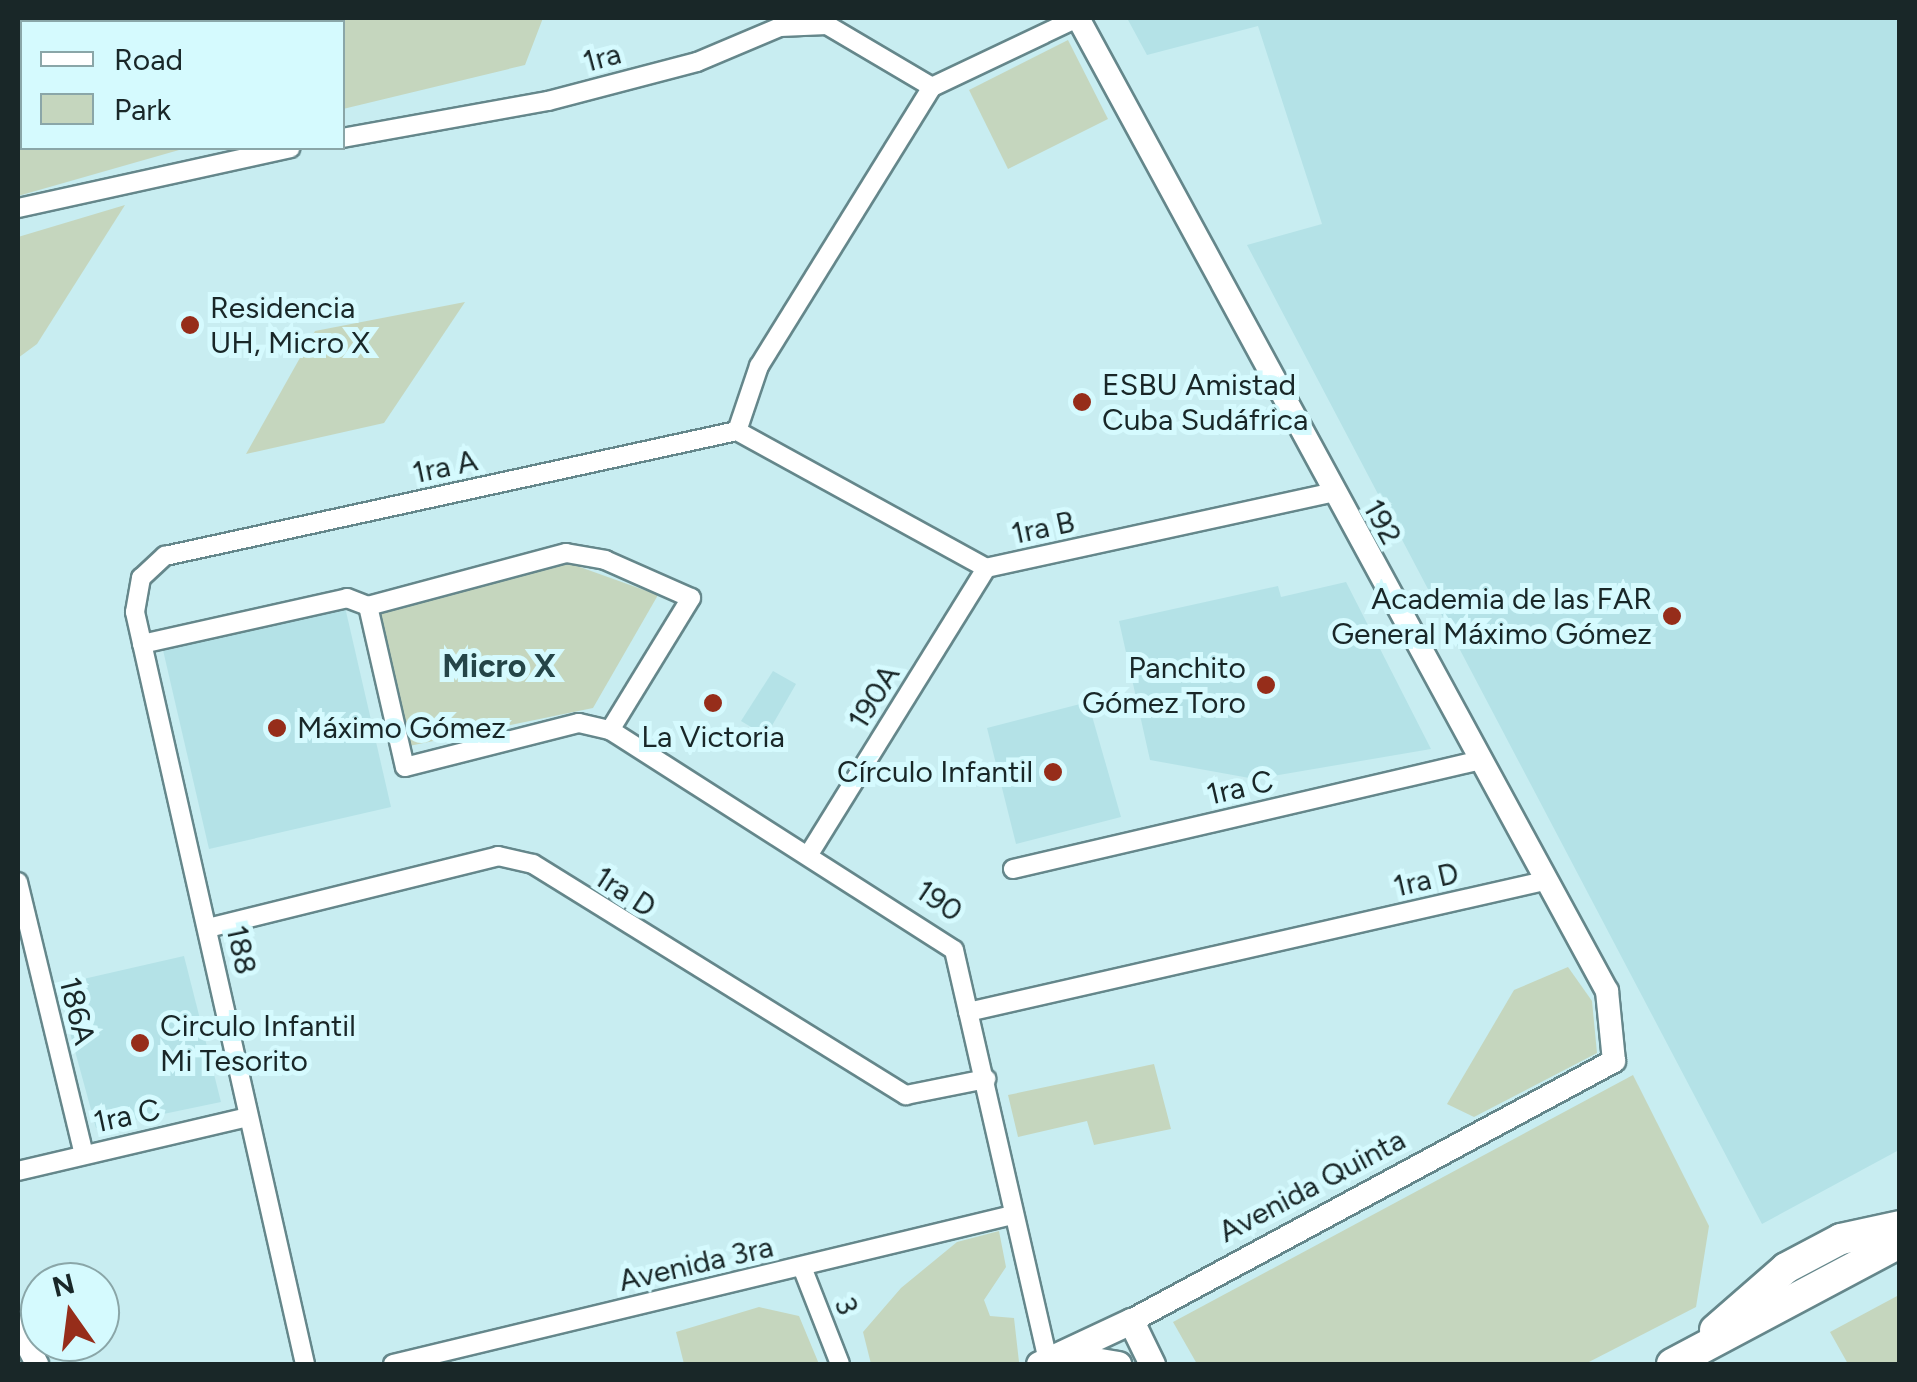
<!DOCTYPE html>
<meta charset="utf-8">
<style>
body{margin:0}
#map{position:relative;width:1917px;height:1382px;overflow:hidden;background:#c8edf1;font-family:Figtree,sans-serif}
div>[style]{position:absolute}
.built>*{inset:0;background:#b4e2e7}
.green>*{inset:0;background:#c5d6be}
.roads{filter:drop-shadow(2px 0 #65878b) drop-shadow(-2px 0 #65878b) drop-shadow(0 2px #65878b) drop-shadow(0 -2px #65878b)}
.minor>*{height:18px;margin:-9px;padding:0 9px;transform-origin:9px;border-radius:9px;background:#fff}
.tertiary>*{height:22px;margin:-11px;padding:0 11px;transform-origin:11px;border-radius:11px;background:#fff}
.secondary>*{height:25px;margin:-12.5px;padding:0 12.5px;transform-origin:12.5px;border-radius:12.5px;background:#fff}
.trunk>*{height:30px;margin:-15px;padding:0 15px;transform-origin:15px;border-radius:15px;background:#fff}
.dots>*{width:28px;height:28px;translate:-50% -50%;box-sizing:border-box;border:5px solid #d5fafe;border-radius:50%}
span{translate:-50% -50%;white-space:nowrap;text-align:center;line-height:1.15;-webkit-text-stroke:10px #d5fafe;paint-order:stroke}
.street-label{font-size:30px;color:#192728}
.poi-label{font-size:30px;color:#192728}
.left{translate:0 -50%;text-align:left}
.right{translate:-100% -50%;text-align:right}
.neighbourhood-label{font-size:32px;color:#254548;font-weight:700}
.frame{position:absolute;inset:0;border:20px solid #192728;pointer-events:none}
.legend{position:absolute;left:20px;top:20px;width:325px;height:130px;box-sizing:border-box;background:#d5fafe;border:2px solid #8aa6a8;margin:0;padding:12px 18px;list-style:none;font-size:30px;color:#192728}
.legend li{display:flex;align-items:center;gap:20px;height:50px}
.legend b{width:50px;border:2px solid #8aa6a8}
.north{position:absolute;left:20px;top:1262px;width:100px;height:100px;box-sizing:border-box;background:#d5fafe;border:2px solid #8aa6a8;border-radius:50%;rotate:346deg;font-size:28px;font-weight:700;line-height:40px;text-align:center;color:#192728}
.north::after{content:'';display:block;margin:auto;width:35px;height:45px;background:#962d1a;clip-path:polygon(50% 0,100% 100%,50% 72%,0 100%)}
</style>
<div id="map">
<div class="built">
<i style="clip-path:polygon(1127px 18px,1899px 18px,1899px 1150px,1762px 1224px,1247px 245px,1322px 224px,1258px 26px,1147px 55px)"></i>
<i style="clip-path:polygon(1346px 582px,1431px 749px,1255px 779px,1150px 760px,1119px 621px,1278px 586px,1281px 597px)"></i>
<i style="clip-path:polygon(345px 607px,391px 807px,209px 849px,163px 650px)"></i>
<i style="clip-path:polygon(773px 671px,796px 684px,766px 736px,741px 721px)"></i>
<i style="clip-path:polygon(1088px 702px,1121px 817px,1016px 844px,987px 728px)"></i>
<i style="clip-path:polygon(184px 956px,221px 1102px,96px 1128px,57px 985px)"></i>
</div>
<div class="green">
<i style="clip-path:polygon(18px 18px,543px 18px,525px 65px,343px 109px,342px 22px,22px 22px,22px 148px,186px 148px,18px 196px)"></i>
<i style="clip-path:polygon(1068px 40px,1108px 119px,1008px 169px,969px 90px)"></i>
<i style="clip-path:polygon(125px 205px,37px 344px,18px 358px,18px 237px)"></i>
<i style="clip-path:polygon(465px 302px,384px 423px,246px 454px,315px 331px)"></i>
<i style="clip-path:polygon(566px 562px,658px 595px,593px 708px,409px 746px,378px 612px)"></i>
<i style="clip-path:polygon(1568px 967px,1592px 1001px,1597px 1053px,1474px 1117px,1447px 1104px,1514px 990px)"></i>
<i style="clip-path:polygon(1154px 1064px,1171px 1129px,1094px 1145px,1087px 1121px,1018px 1137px,1008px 1095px)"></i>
<i style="clip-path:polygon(1633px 1075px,1709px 1226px,1696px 1307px,1585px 1364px,1197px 1364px,1173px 1322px)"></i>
<i style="clip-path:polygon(999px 1231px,1006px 1267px,984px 1300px,990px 1316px,1014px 1318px,1019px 1362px,871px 1364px,863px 1332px,901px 1288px,957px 1242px)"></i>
<i style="clip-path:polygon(1899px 1295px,1899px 1364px,1848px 1364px,1830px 1332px)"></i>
<i style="clip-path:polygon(759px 1307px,799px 1316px,819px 1364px,684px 1364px,676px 1332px)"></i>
</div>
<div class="roads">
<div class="minor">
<i style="left:342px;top:138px;width:209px;rotate:-10.2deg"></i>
<i style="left:548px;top:101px;width:154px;rotate:-14.7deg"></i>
<i style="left:697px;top:62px;width:90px;rotate:-22.9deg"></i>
<i style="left:780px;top:27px;width:47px;rotate:-2.4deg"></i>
<i style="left:827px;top:25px;width:122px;rotate:30.6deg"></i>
<i style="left:932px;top:87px;width:161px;rotate:-25.4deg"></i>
<i style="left:18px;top:208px;width:279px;rotate:-12.4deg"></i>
<i style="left:737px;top:431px;width:284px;rotate:28.8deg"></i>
<i style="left:986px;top:568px;width:353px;rotate:-12.3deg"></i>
<i style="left:737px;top:431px;width:69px;rotate:-71.3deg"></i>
<i style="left:759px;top:366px;width:328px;rotate:-58.2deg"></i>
<i style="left:368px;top:606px;width:165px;rotate:77.1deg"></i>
<i style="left:405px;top:767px;width:179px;rotate:-14.2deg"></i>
<i style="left:579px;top:723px;width:32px;rotate:13deg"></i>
<i style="left:610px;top:730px;width:408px;rotate:32.6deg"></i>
<i style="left:954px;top:950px;width:421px;rotate:77.1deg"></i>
<i style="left:142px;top:644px;width:210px;rotate:-12.6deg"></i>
<i style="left:347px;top:598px;width:22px;rotate:21deg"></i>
<i style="left:368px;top:606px;width:205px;rotate:-15deg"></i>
<i style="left:566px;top:553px;width:40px;rotate:10deg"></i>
<i style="left:605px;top:560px;width:94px;rotate:23.8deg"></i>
<i style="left:691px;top:598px;width:155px;rotate:121.5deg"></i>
<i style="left:809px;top:854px;width:336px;rotate:-58.2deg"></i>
<i style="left:1013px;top:869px;width:481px;rotate:-13.1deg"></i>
<i style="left:18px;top:882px;width:280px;rotate:76.4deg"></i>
<i style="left:208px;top:928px;width:299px;rotate:-13.9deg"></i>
<i style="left:498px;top:856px;width:36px;rotate:13deg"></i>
<i style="left:533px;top:864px;width:439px;rotate:31.8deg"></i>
<i style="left:906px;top:1095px;width:82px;rotate:-11.3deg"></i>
<i style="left:968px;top:1012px;width:591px;rotate:-12.81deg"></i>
<i style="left:18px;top:1171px;width:236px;rotate:-13.2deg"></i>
<i style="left:802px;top:1267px;width:104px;rotate:68.6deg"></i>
<i style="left:305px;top:1364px;width:771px;rotate:-102.74deg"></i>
<i style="left:135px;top:612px;width:35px;rotate:-80deg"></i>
<i style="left:141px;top:578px;width:33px;rotate:-43deg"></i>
<i style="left:165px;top:556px;width:585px;rotate:-12.33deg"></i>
<i style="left:393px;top:1364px;width:637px;rotate:-13.53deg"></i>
</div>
<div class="tertiary">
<i style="left:1078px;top:18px;width:1108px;rotate:61.47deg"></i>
<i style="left:1607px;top:991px;width:70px;rotate:84.3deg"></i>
<i style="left:1614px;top:1061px;width:549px;rotate:151.71deg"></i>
<i style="left:18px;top:1327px;width:42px;rotate:62.8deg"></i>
</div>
<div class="secondary">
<i style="left:1064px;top:1355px;width:55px;rotate:9.5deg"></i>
<i style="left:1039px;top:1364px;width:102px;rotate:-25.1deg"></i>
<i style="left:1131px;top:1321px;width:48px;rotate:64deg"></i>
</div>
<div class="trunk">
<i style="left:1715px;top:1330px;width:94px;rotate:-41.1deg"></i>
<i style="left:1786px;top:1268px;width:62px;rotate:-27.8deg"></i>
<i style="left:1841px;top:1239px;width:60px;rotate:-12.4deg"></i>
<i style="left:1672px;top:1364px;width:258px;rotate:-28deg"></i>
</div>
</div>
<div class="dots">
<i style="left:190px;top:325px;background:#962d1a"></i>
<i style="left:1082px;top:402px;background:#962d1a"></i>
<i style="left:1672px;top:616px;background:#962d1a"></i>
<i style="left:1266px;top:685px;background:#962d1a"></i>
<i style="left:713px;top:703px;background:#962d1a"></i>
<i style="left:277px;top:728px;background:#962d1a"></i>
<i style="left:1053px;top:772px;background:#962d1a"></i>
<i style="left:140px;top:1043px;background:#962d1a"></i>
</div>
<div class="street-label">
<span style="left:602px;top:58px;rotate:-15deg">1ra</span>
<span style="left:445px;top:467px;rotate:-12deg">1ra A</span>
<span style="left:1382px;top:522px;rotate:61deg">192</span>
<span style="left:1043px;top:528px;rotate:-12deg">1ra B</span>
<span style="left:874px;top:697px;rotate:-58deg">190A</span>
<span style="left:1240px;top:788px;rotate:-13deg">1ra C</span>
<span style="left:1426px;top:880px;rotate:-13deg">1ra D</span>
<span style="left:625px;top:892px;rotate:33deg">1ra D</span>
<span style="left:939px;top:901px;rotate:34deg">190</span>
<span style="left:241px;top:950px;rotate:78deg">188</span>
<span style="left:77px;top:1011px;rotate:76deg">186A</span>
<span style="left:127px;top:1116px;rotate:-12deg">1ra C</span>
<span style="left:1312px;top:1186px;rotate:-28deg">Avenida Quinta</span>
<span style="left:696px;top:1264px;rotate:-13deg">Avenida 3ra</span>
<span style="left:846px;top:1306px;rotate:69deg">3</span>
</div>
<div class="poi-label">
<span class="left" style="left:210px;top:325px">Residencia<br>UH, Micro X</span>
<span class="left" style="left:1102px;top:402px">ESBU Amistad<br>Cuba Sudáfrica</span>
<span class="right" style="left:1652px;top:616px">Academia de las FAR<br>General Máximo Gómez</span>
<span class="right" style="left:1246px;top:685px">Panchito<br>Gómez Toro</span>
<span class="left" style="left:297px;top:728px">Máximo Gómez</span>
<span style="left:713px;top:737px">La Victoria</span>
<span class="right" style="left:1033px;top:772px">Círculo Infantil</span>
<span class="left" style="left:160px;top:1043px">Circulo Infantil<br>Mi Tesorito</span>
</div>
<div class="neighbourhood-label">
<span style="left:499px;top:666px">Micro X</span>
</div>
<div class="frame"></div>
<ul class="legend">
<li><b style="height:12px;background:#fff"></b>Road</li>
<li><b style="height:28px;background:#c5d6be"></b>Park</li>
</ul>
<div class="north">N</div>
</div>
